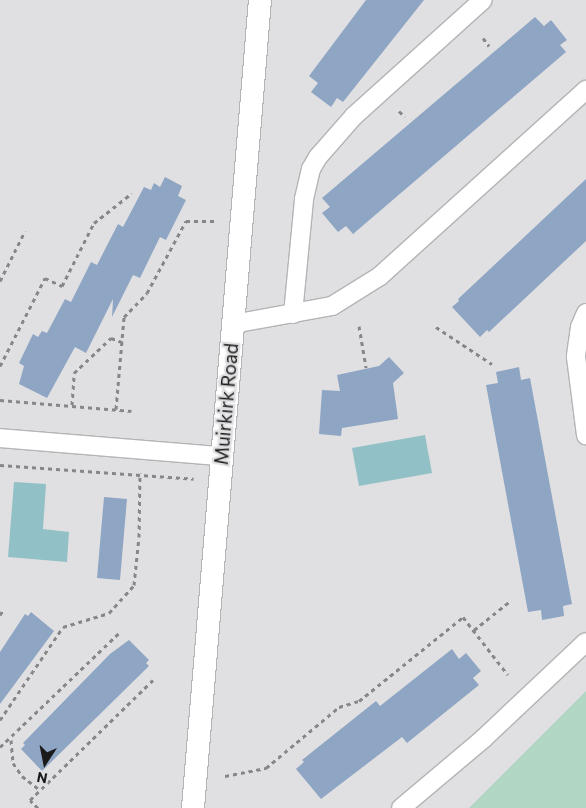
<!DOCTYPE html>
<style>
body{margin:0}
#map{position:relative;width:586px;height:808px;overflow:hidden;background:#e0e0e2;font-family:Commissioner,sans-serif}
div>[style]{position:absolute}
.green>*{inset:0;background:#b1d6c3}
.water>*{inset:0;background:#91c1c6}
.building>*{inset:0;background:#8ea5c3}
.path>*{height:3px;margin-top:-1.5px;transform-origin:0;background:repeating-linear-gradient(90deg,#878788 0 4px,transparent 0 8px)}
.roads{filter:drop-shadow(1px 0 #b3b4b5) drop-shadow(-1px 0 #b3b4b5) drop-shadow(0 1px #b3b4b5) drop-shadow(0 -1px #b3b4b5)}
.minor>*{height:18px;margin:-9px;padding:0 9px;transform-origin:9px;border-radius:9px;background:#fff}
.major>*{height:22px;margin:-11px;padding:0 11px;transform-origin:11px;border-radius:11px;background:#fff}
span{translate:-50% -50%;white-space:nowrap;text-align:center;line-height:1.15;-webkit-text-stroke:4.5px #e0e0e2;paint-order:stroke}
.street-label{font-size:19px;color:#1a1a1b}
.north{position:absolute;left:20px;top:738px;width:50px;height:50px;-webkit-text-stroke:4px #e0e0e2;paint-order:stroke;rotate:191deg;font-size:14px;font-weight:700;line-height:20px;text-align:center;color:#1a1a1b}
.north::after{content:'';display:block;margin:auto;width:18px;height:22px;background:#1a1a1b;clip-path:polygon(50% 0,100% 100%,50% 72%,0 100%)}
</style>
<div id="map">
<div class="green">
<i style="clip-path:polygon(586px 691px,586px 808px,469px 808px)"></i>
</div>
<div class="water">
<i style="clip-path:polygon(425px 435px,432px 473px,359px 486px,352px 448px)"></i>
<i style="clip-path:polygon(14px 482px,46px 484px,43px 529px,69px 532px,67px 562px,8px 557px)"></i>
</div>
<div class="building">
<i style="clip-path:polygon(366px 0,424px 0,343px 102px,337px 98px,331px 107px,311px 92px,318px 83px,309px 76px)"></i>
<i style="clip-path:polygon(535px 17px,544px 26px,551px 20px,567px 40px,560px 45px,566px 52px,353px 234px,346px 226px,338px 232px,322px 213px,330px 207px,322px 198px)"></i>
<i style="clip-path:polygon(165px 177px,182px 186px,178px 196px,186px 200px,166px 240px,160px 237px,140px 278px,133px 275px,112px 317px,113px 299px,86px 353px,75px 347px,47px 398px,19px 384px,24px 366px,19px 363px,33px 334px,38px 337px,42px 331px,47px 333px,65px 299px,71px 302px,91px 262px,97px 265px,118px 224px,123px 227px,144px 187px,151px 190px,154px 183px,160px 187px)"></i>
<i style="clip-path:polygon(586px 179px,586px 241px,489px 332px,487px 330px,480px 337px,452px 307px,459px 301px,458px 299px)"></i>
<i style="clip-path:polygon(389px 357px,404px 373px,393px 383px,398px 419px,342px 428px,341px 436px,319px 434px,322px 390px,340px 391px,337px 375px,379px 366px)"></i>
<i style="clip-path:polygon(519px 367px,521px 380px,530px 378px,572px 604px,563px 606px,564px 616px,542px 620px,541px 610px,528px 612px,486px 385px,498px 383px,496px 372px)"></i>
<i style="clip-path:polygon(104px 497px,127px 499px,120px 580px,97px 578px)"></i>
<i style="clip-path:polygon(31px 612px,54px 631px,0 704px,0 652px,25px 614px,28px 616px)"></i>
<i style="clip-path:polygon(129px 640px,149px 660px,146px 663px,149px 666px,42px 771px,21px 749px,25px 745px,23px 743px,110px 654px)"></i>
<i style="clip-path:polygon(452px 649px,459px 659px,466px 653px,481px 671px,473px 678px,479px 685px,407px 743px,402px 737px,321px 799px,296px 769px,304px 762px,302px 760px,376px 701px,380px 706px)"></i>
</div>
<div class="path">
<i style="left:483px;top:38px;width:10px;rotate:53deg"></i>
<i style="left:399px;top:111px;width:8px;rotate:45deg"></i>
<i style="left:0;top:281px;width:56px;rotate:-63.4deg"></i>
<i style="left:359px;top:326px;width:42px;rotate:80.3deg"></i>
<i style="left:436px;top:327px;width:67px;rotate:33.5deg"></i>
<i style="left:0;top:366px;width:99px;rotate:-62.9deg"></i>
<i style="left:45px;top:278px;width:19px;rotate:25deg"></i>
<i style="left:62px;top:286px;width:71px;rotate:-63.1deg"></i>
<i style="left:94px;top:223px;width:48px;rotate:-38.3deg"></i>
<i style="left:0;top:400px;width:132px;rotate:4.8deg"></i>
<i style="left:72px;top:405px;width:32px;rotate:-86deg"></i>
<i style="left:74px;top:373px;width:51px;rotate:-43.4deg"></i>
<i style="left:111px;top:338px;width:12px;rotate:20deg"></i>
<i style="left:116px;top:409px;width:92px;rotate:-85deg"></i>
<i style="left:124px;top:317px;width:33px;rotate:-46deg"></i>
<i style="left:147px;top:293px;width:82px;rotate:-61.6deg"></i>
<i style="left:186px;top:221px;width:29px"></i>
<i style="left:0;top:465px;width:194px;rotate:4.1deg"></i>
<i style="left:0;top:615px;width:6px;rotate:-59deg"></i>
<i style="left:474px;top:630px;width:45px;rotate:-38.7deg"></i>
<i style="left:0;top:720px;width:112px;rotate:-55.9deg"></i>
<i style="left:63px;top:627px;width:48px;rotate:-16.9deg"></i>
<i style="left:109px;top:613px;width:38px;rotate:-48deg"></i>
<i style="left:134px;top:585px;width:48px;rotate:-84.1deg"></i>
<i style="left:139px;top:537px;width:64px;rotate:-89.1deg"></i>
<i style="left:11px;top:740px;width:23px;rotate:85deg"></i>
<i style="left:13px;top:763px;width:16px;rotate:55deg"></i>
<i style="left:22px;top:776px;width:23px;rotate:38deg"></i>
<i style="left:0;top:747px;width:165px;rotate:-43.8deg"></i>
<i style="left:225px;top:776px;width:42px;rotate:-11deg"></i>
<i style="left:266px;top:768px;width:95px;rotate:-39.9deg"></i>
<i style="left:339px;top:707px;width:21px;rotate:-17deg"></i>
<i style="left:359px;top:701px;width:134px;rotate:-38.9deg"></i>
<i style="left:463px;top:617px;width:73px;rotate:52.2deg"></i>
<i style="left:38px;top:808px;width:11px;rotate:-135deg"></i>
<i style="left:30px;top:800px;width:172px;rotate:-44.3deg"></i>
</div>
<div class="roads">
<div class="minor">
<i style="left:586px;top:313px;width:15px;rotate:113deg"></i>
<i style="left:580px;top:327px;width:30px;rotate:98deg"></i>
<i style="left:576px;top:357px;width:79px;rotate:82.7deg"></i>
<i style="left:293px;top:314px;width:116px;rotate:-84.5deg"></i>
<i style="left:304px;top:199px;width:31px;rotate:-77deg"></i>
<i style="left:311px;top:169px;width:14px;rotate:-60deg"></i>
<i style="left:318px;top:157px;width:55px;rotate:-48.7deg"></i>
<i style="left:354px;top:116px;width:173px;rotate:-42deg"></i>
<i style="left:233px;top:324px;width:101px;rotate:-10.3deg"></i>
<i style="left:332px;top:306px;width:57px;rotate:-32deg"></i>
<i style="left:380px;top:276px;width:278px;rotate:-42.1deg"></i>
<i style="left:0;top:438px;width:222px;rotate:4.7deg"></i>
<i style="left:401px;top:808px;width:107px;rotate:-40.1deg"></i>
<i style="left:483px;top:739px;width:141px;rotate:-43.3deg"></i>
</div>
<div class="major">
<i style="left:193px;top:808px;width:811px;rotate:-85.26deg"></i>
</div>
</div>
<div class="street-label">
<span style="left:226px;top:404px;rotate:-85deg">Muirkirk Road</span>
</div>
<div class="north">N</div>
</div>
